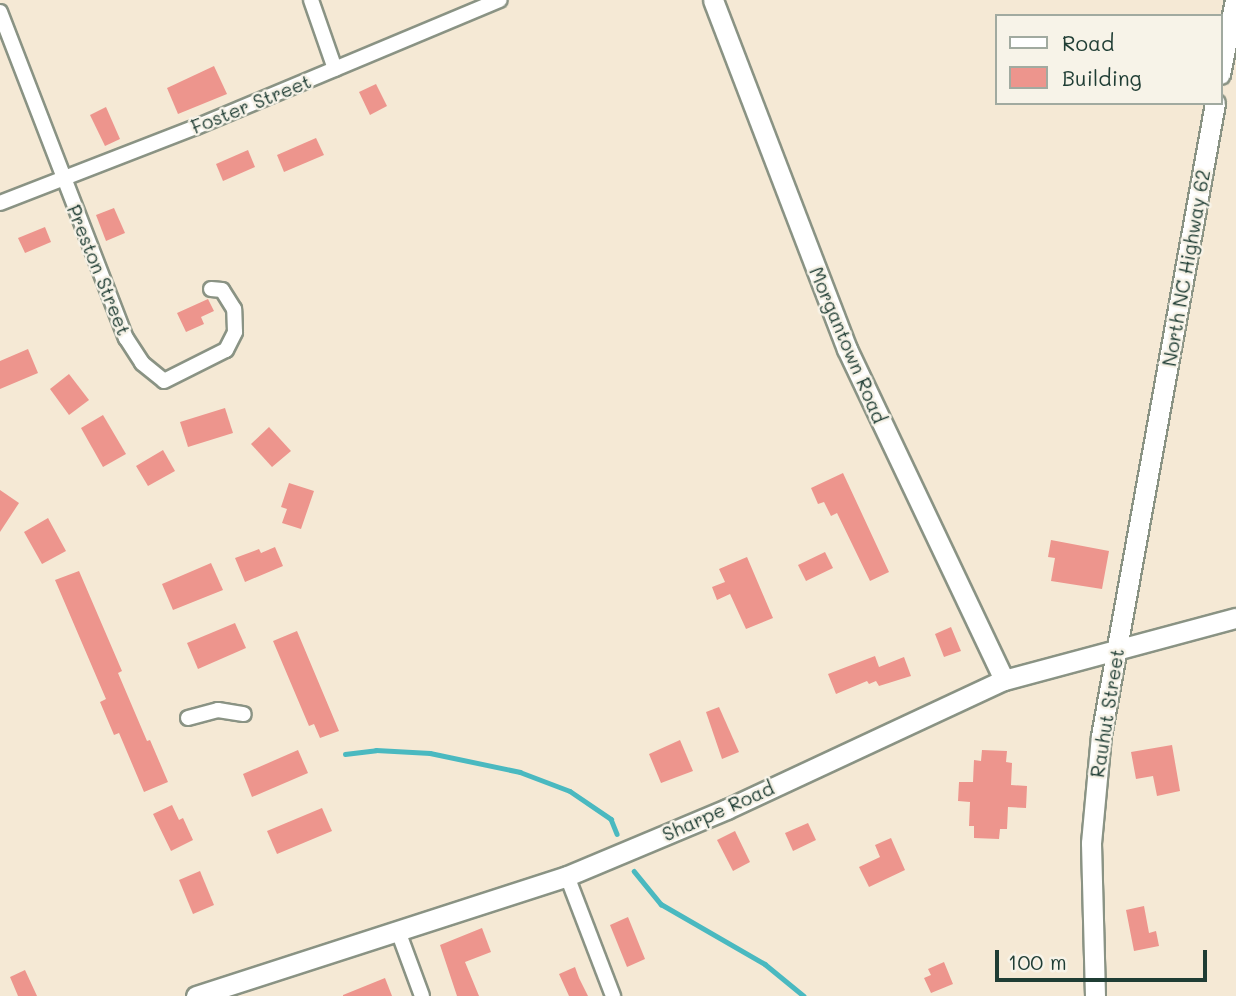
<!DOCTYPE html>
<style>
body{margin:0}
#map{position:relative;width:1236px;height:996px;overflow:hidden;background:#f5e9d5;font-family:Mali,sans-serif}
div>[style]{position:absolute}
.stream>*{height:4.5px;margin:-2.25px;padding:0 2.25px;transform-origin:2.25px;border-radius:2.25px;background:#4ab9c0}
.building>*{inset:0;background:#ed958d}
.roads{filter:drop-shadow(2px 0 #8a9384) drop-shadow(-2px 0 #8a9384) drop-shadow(0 2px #8a9384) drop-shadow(0 -2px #8a9384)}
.street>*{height:14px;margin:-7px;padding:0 7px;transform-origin:7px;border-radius:7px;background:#fff}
.secondary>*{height:19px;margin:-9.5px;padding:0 9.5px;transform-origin:9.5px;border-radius:9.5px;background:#fff}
span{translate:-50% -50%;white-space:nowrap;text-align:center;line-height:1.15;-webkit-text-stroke:5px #f7f3e8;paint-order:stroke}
.street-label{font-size:19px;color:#1f3d34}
.legend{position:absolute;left:995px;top:14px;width:228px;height:91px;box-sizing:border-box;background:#f7f3e8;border:2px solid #a1aaa0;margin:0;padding:9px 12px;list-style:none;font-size:21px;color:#1f3d34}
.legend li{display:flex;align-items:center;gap:14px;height:35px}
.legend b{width:35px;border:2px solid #a1aaa0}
.scale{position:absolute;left:995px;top:950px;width:212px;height:32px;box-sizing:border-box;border:4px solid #1f3d34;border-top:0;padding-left:9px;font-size:21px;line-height:24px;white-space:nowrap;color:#1f3d34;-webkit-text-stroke:5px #f7f3e8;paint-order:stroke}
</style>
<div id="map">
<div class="stream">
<i style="left:345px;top:754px;width:31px;rotate:-7deg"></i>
<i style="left:376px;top:750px;width:54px;rotate:3.2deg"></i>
<i style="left:430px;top:753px;width:92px;rotate:11.9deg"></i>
<i style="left:520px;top:772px;width:53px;rotate:20.8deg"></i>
<i style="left:570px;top:791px;width:50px;rotate:34.3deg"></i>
<i style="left:611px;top:819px;width:16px;rotate:68deg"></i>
<i style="left:634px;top:871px;width:43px;rotate:50.7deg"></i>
<i style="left:661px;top:904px;width:120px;rotate:30deg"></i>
<i style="left:765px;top:964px;width:50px;rotate:39.4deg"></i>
</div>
<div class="building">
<i style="clip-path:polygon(214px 66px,227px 94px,178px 114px,167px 88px)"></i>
<i style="clip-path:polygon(376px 84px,387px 106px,370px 115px,359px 92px)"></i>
<i style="clip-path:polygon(106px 107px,120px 139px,105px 146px,90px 115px)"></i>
<i style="clip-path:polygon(316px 138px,324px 155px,284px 172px,277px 155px)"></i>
<i style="clip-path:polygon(248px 150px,255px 167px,223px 181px,216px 164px)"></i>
<i style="clip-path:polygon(114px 208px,125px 233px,106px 241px,96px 215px)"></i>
<i style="clip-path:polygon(45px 227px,51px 242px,25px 253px,18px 238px)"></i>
<i style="clip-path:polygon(208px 299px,214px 311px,201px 317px,204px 324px,186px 332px,177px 313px)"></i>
<i style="clip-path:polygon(28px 349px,38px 373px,0 389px,0 361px)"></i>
<i style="clip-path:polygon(69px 374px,89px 400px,69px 415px,50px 389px)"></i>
<i style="clip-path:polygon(225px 408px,233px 433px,188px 447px,180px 422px)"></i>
<i style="clip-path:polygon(103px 415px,126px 454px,103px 467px,81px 428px)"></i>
<i style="clip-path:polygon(269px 427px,291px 451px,272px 467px,251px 444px)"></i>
<i style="clip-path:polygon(163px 450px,175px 471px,148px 486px,136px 466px)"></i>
<i style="clip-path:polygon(843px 473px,889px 572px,870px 581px,837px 513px,831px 516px,824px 502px,818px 504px,811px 488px)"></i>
<i style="clip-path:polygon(289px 483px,314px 491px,301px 529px,282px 523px,287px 509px,281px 507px)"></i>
<i style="clip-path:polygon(0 490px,19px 503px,0 532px)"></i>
<i style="clip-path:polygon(48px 518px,66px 551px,42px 564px,24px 532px)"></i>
<i style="clip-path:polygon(1051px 540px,1109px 551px,1102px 589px,1051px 581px,1055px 558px,1048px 557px)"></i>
<i style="clip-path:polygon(275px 547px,283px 566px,245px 582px,235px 558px,259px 549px,261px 553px)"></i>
<i style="clip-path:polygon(825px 552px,833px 568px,806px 581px,798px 565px)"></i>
<i style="clip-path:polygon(747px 557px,773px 618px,746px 629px,730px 594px,717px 600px,712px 587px,725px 582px,719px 569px)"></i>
<i style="clip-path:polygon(211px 563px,223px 590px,173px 610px,162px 584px)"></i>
<i style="clip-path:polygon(79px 571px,122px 671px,118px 673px,147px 741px,150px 740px,168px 782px,144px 792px,119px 733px,114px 735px,100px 702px,106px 699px,55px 580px)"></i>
<i style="clip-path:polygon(235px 623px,246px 648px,198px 669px,187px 643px)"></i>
<i style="clip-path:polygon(951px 627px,961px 651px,944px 657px,935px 634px)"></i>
<i style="clip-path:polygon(297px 631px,339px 731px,320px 738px,314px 724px,309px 726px,273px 641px)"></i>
<i style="clip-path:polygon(875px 656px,879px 667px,904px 657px,911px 676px,879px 686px,876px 681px,869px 684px,867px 681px,836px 694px,828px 674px)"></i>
<i style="clip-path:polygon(719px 707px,739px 752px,722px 759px,706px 712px)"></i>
<i style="clip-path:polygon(680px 740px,693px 771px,661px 783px,649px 754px)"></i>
<i style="clip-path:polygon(1172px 745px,1180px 791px,1157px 796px,1153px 776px,1136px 779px,1131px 752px)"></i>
<i style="clip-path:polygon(298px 750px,308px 773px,252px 797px,243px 774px)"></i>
<i style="clip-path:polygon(982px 750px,1007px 751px,1006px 762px,1012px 763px,1011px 785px,1027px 786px,1026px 808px,1008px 807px,1007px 829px,1000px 829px,999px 839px,974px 838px,974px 826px,969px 826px,970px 802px,958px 801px,959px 782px,973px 782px,974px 760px,981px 761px)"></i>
<i style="clip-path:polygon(172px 805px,179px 820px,183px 818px,193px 840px,171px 851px,153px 814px)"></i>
<i style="clip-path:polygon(322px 808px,332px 831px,277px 854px,267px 831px)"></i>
<i style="clip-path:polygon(808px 823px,816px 840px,793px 851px,785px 833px)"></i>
<i style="clip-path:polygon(735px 831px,750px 862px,733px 871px,717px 840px)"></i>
<i style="clip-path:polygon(891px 838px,905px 870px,869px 887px,859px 867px,880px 857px,875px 845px)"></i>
<i style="clip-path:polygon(200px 871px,214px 905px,193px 914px,179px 880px)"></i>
<i style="clip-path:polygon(1144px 906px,1149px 933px,1156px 931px,1159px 946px,1134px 951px,1126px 910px)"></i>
<i style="clip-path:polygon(628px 917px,645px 959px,627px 967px,610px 925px)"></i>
<i style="clip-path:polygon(482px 928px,491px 952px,465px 962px,479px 996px,457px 996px,440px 945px)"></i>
<i style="clip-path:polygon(944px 962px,953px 984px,931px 993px,924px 978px,931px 975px,928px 969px)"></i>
<i style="clip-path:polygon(575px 967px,579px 978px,588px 996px,569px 996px,559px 974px)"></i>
<i style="clip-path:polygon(25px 970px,37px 996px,18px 996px,10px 977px)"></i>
<i style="clip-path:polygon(385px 978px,392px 996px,343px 996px,343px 995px)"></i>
</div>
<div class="roads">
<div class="street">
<i style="left:311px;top:0;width:73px;rotate:70.8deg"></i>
<i style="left:0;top:12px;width:350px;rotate:68.9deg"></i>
<i style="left:126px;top:338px;width:30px;rotate:57deg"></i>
<i style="left:142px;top:363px;width:28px;rotate:39deg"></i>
<i style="left:164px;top:381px;width:69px;rotate:-26.6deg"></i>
<i style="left:226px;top:350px;width:20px;rotate:-63deg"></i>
<i style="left:235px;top:332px;width:23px;rotate:-92deg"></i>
<i style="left:234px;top:309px;width:22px;rotate:-122deg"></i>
<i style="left:222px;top:290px;width:11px;rotate:-175deg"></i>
<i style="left:0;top:203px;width:210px;rotate:-21.2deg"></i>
<i style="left:196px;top:127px;width:329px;rotate:-22.7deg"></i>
<i style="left:188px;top:718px;width:31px;rotate:-15deg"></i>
<i style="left:218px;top:710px;width:26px;rotate:9deg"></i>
<i style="left:567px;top:876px;width:129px;rotate:69deg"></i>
<i style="left:398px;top:931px;width:69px;rotate:69.7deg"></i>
</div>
<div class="secondary">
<i style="left:713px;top:0;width:374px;rotate:69deg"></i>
<i style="left:847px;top:349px;width:366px;rotate:64.6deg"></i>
<i style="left:1220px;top:74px;width:76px;rotate:-78.5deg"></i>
<i style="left:196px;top:996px;width:390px;rotate:-17.9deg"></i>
<i style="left:567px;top:876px;width:173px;rotate:-22.7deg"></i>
<i style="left:727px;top:809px;width:306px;rotate:-25deg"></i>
<i style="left:1004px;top:680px;width:240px;rotate:-15deg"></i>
<i style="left:1095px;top:996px;width:153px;rotate:-91.5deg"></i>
<i style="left:1091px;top:843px;width:107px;rotate:-84.7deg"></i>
<i style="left:1101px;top:736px;width:643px;rotate:-79.79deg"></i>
</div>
</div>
<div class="street-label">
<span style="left:251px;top:104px;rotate:-22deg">Foster Street</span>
<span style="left:1186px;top:268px;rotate:-80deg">North NC Highway 62</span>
<span style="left:99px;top:270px;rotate:68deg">Preston Street</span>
<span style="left:848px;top:345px;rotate:67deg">Morgantown Road</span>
<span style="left:1107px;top:713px;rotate:-81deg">Rauhut Street</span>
<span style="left:718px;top:811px;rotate:-24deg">Sharpe Road</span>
</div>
<ul class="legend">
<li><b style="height:9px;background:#fff"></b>Road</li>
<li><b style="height:19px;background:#ed958d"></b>Building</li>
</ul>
<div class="scale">100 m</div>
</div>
